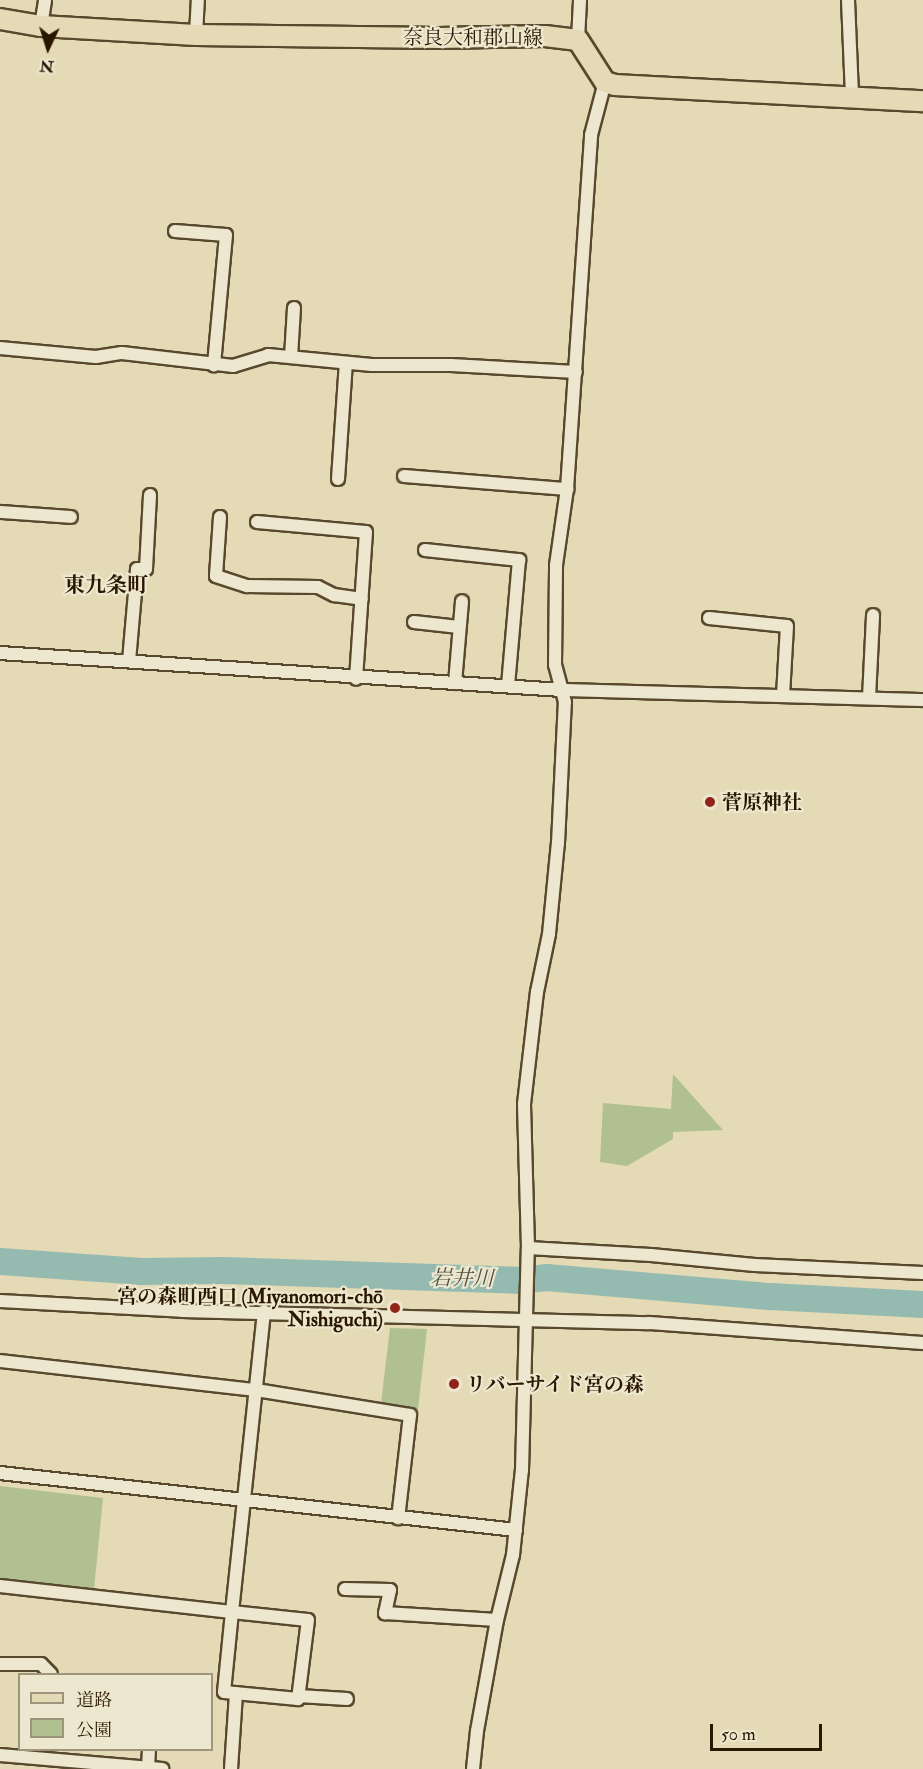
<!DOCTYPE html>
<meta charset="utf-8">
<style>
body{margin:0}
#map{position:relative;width:923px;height:1769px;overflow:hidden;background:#e4dab5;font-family:"IM FELL Double Pica","Noto Serif JP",serif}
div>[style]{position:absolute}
.green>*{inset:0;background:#b0c090}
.river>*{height:27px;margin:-13.5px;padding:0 13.5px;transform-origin:13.5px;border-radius:13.5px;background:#95bab0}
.roads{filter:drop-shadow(2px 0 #58482d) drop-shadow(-2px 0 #58482d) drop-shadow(0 2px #58482d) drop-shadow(0 -2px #58482d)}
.street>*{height:12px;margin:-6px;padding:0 6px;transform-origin:6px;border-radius:6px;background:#ede7cf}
.primary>*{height:20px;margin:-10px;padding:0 10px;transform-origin:10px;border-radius:10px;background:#e4dab5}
.dots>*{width:16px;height:16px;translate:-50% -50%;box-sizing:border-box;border:3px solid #ede7cf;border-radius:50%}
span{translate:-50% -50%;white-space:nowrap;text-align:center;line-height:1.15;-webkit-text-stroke:4.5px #ede7cf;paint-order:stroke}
.street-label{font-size:20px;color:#2a1700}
.poi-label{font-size:20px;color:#2a1700;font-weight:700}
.left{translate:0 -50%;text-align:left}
.right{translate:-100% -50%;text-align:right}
.neighbourhood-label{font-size:21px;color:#2a1700;font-weight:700}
.water-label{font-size:21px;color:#4f503e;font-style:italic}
.legend{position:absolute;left:18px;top:1673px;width:195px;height:78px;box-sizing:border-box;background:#ede7cf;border:2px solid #9f947c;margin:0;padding:8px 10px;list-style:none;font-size:18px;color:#2a1700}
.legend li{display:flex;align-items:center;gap:12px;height:30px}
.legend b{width:30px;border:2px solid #9f947c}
.north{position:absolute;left:18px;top:18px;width:60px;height:60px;-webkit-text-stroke:4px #ede7cf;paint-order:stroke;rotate:184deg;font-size:16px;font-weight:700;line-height:24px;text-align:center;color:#2a1700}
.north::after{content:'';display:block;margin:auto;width:21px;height:27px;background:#2a1700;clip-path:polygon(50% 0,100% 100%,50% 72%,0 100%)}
.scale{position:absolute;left:710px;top:1724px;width:112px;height:27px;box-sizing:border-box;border:3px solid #2a1700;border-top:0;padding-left:8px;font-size:18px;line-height:21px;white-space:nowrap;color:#2a1700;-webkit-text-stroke:4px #ede7cf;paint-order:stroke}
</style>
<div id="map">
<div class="green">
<i style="clip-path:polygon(673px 1074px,723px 1130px,673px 1132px,673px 1139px,627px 1166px,600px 1162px,603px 1103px,671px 1109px)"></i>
<i style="clip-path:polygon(390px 1328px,427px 1329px,418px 1409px,381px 1403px)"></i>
<i style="clip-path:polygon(0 1486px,103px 1498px,94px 1589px,0 1579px)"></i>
</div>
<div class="river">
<i style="left:0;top:1261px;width:141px;rotate:4.1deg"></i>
<i style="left:141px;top:1271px;width:81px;rotate:-0.7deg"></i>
<i style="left:222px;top:1270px;width:296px;rotate:1.9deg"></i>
<i style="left:518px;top:1280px;width:28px;rotate:-6deg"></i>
<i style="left:546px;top:1277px;width:224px;rotate:4.9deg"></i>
<i style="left:769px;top:1296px;width:154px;rotate:3deg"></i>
</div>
<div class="roads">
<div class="street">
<i style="left:848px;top:0;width:96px;rotate:87.6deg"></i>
<i style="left:41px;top:26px;width:26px;rotate:-81deg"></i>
<i style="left:196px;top:35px;width:35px;rotate:-87deg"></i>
<i style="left:578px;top:40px;width:40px;rotate:-87.1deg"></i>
<i style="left:175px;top:231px;width:51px;rotate:4.5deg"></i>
<i style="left:226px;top:235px;width:131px;rotate:95.3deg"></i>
<i style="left:0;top:348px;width:96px;rotate:5.4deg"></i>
<i style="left:96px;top:357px;width:26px;rotate:-9deg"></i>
<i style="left:122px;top:353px;width:112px;rotate:6.7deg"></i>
<i style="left:233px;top:366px;width:37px;rotate:-17deg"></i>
<i style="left:268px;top:355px;width:104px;rotate:5.5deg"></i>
<i style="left:372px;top:365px;width:79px"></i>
<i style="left:451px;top:365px;width:125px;rotate:3.2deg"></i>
<i style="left:291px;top:357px;width:49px;rotate:-86.5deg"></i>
<i style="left:404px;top:476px;width:164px;rotate:4.6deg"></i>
<i style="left:338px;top:479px;width:116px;rotate:-86.1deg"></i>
<i style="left:0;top:512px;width:71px;rotate:4deg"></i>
<i style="left:220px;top:517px;width:59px;rotate:93.9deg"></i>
<i style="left:216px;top:576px;width:33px;rotate:18deg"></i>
<i style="left:247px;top:586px;width:71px;rotate:0.8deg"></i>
<i style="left:318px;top:587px;width:18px;rotate:27deg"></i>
<i style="left:334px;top:595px;width:28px;rotate:8deg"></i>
<i style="left:257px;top:522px;width:109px;rotate:5.2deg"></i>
<i style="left:366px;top:532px;width:147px;rotate:93.9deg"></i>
<i style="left:425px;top:550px;width:95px;rotate:6.1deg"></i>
<i style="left:519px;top:560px;width:125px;rotate:95deg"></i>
<i style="left:709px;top:618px;width:78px;rotate:5.9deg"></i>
<i style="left:787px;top:626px;width:70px;rotate:93.3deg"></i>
<i style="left:414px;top:622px;width:45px;rotate:6.3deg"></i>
<i style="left:0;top:653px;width:563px;rotate:3.77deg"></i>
<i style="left:562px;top:690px;width:361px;rotate:1.6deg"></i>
<i style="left:129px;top:661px;width:92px;rotate:-85deg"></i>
<i style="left:137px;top:569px;width:9px"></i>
<i style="left:146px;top:569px;width:74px;rotate:-86.9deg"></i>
<i style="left:455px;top:683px;width:82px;rotate:-85.1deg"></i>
<i style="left:869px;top:698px;width:83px;rotate:-87.2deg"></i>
<i style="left:528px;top:1248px;width:123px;rotate:3.3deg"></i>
<i style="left:651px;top:1255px;width:104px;rotate:5.5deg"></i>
<i style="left:755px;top:1265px;width:168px;rotate:2.7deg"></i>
<i style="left:0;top:1301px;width:182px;rotate:3.1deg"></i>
<i style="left:182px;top:1311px;width:467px;rotate:1.5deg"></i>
<i style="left:649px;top:1323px;width:275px;rotate:4.2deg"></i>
<i style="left:0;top:1361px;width:258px;rotate:6.5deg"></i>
<i style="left:256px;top:1390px;width:156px;rotate:9.2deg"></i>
<i style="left:410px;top:1415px;width:104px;rotate:96.6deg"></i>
<i style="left:0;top:1473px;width:519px;rotate:6.3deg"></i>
<i style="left:0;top:1586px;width:233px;rotate:6.4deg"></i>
<i style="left:232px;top:1612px;width:76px;rotate:6deg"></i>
<i style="left:308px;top:1620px;width:80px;rotate:97.2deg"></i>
<i style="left:298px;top:1699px;width:74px;rotate:-174.6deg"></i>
<i style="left:224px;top:1692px;width:80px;rotate:-84.3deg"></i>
<i style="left:232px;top:1612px;width:114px;rotate:-83.9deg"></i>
<i style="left:244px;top:1499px;width:189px;rotate:-83.9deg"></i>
<i style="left:345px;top:1589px;width:45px;rotate:1.3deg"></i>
<i style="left:390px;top:1590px;width:24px;rotate:102deg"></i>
<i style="left:385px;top:1613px;width:112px;rotate:3.6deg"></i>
<i style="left:0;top:1664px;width:41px"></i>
<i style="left:41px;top:1664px;width:14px;rotate:45deg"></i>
<i style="left:299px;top:1696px;width:48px;rotate:3.6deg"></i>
<i style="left:0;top:1755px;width:163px;rotate:4.9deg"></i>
<i style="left:148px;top:1768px;width:18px;rotate:-87deg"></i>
<i style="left:231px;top:1769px;width:76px;rotate:-86.2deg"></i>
<i style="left:473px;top:1769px;width:38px;rotate:-84deg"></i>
<i style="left:477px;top:1731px;width:113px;rotate:-79.8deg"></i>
<i style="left:497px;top:1620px;width:67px;rotate:-76.2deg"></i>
<i style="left:513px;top:1555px;width:85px;rotate:-84deg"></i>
<i style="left:522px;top:1470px;width:222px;rotate:-88.5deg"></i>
<i style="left:528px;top:1248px;width:144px;rotate:-91.6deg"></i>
<i style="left:524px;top:1104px;width:113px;rotate:-83.4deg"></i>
<i style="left:537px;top:992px;width:59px;rotate:-78.3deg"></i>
<i style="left:549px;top:934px;width:91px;rotate:-84.4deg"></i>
<i style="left:558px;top:843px;width:141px;rotate:-87.2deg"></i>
<i style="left:565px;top:702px;width:38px;rotate:-105deg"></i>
<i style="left:555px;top:665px;width:100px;rotate:-89.4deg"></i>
<i style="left:556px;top:565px;width:77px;rotate:-81.8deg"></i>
<i style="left:567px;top:489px;width:355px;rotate:-86.1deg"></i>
<i style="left:591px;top:135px;width:55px;rotate:-75.2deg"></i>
</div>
<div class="primary">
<i style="left:0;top:19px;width:42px;rotate:9.7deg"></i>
<i style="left:41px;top:26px;width:155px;rotate:3.3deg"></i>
<i style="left:196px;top:35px;width:243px;rotate:0.7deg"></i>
<i style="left:439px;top:38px;width:106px;rotate:-1.1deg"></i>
<i style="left:545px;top:36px;width:33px;rotate:7deg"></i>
<i style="left:578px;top:40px;width:50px;rotate:57.3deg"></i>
<i style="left:605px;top:82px;width:10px;rotate:17deg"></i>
<i style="left:615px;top:85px;width:308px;rotate:3deg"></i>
</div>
</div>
<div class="dots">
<i style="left:710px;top:802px;background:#8f2418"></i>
<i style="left:395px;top:1308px;background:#8f2418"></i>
<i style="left:454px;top:1384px;background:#8f2418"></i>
</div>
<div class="street-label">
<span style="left:473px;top:37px">奈良大和郡山線</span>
</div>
<div class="poi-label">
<span class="left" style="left:722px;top:802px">菅原神社</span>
<span class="right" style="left:383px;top:1308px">宮の森町西口 (Miyanomori-chō<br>Nishiguchi)</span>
<span class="left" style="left:466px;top:1384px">リバーサイド宮の森</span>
</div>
<div class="neighbourhood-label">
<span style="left:106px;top:586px">東九条町</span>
</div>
<div class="water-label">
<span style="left:462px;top:1279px;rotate:1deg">岩井川</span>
</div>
<ul class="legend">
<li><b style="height:8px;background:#e4dab5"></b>道路</li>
<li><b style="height:16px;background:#b0c090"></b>公園</li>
</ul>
<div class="north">N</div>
<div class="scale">50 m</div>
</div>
